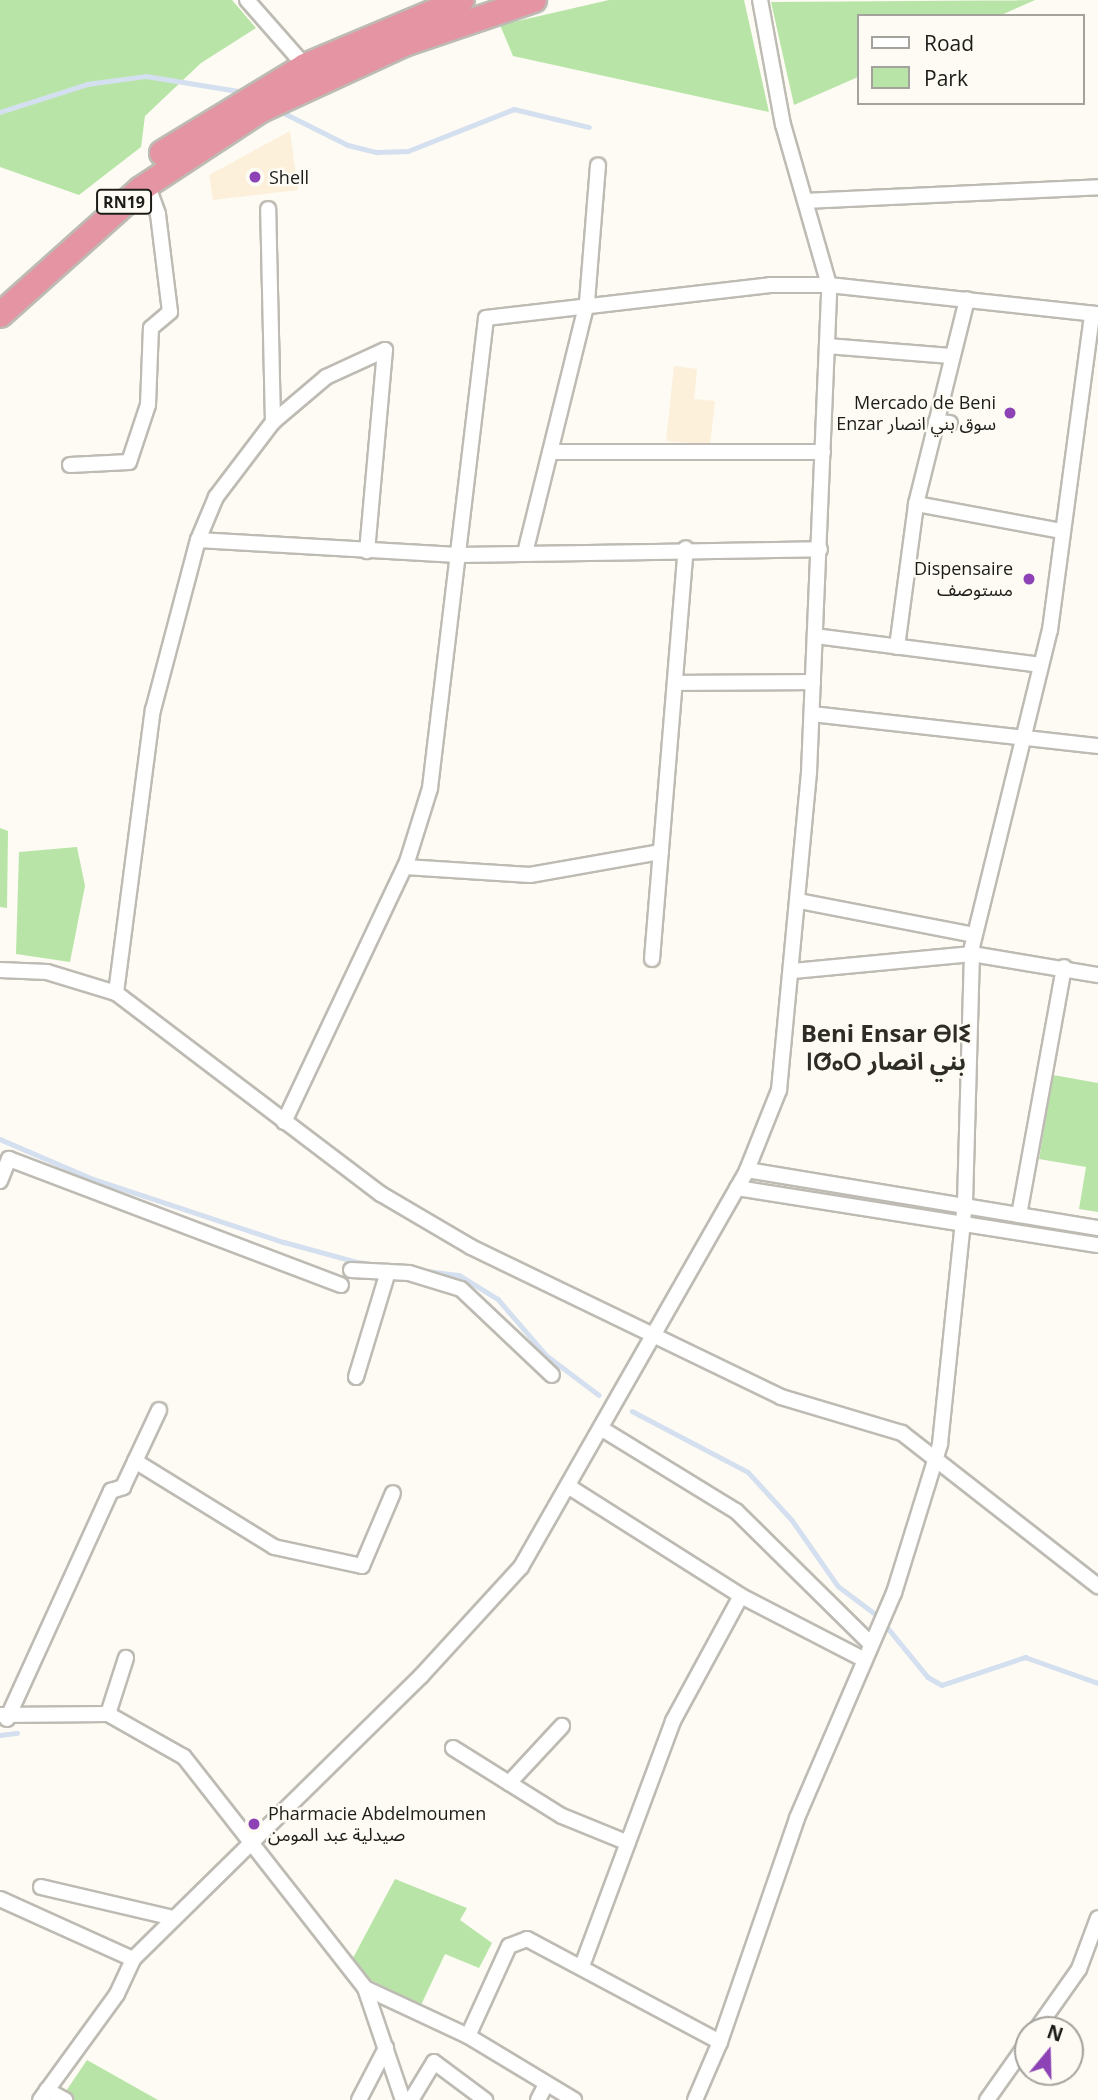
<!DOCTYPE html>
<meta charset="utf-8">
<style>
body{margin:0}
#map{position:relative;width:1098px;height:2100px;overflow:hidden;background:#fdfbf3;font-family:"Open Sans","Noto Sans Arabic","Noto Sans Tifinagh",sans-serif}
div>[style]{position:absolute}
.commercial>*{inset:0;background:#fcf0db}
.green>*{inset:0;background:#b8e5a7}
.stream>*{height:4.5px;margin:-2.25px;padding:0 2.25px;transform-origin:2.25px;border-radius:2.25px;background:#d4dfef}
.roads{filter:drop-shadow(2px 0 #bdbbb3) drop-shadow(-2px 0 #bdbbb3) drop-shadow(0 2px #bdbbb3) drop-shadow(0 -2px #bdbbb3)}
.minor>*{height:14px;margin:-7px;padding:0 7px;transform-origin:7px;border-radius:7px;background:#fff}
.trunk>*{height:24px;margin:-12px;padding:0 12px;transform-origin:12px;border-radius:12px;background:#e494a3}
.dots>*{width:19px;height:19px;translate:-50% -50%;box-sizing:border-box;border:4px solid #fdfbf3;border-radius:50%}
span{translate:-50% -50%;white-space:nowrap;text-align:center;line-height:1.15;-webkit-text-stroke:5px #fdfbf3;paint-order:stroke}
.shield-label span{padding:2px 5px;background:#fdfbf3;border:2px solid;border-radius:5px;-webkit-text-stroke-width:0}
.shield-label{font-size:16px;color:#1c1c19;font-weight:700}
.poi-label{font-size:18px;color:#1c1c19}
.left{translate:0 -50%;text-align:left}
.right{translate:-100% -50%;text-align:right}
.district-label{font-size:24px;color:#2e2c26;font-weight:700}
.legend{position:absolute;left:857px;top:14px;width:228px;height:91px;box-sizing:border-box;background:#fdfbf3;border:2px solid #a3a29c;margin:0;padding:9px 12px;list-style:none;font-size:21px;color:#1c1c19}
.legend li{display:flex;align-items:center;gap:14px;height:35px}
.legend b{width:35px;border:2px solid #a3a29c}
.north{position:absolute;left:1014px;top:2016px;width:70px;height:70px;box-sizing:border-box;background:#fdfbf3;border:2px solid #a3a29c;border-radius:50%;rotate:19deg;font-size:19px;font-weight:700;line-height:28px;text-align:center;color:#1c1c19}
.north::after{content:'';display:block;margin:auto;width:24px;height:32px;background:#8d43b5;clip-path:polygon(50% 0,100% 100%,50% 72%,0 100%)}
</style>
<div id="map">
<div class="commercial">
<i style="clip-path:polygon(290px 131px,298px 190px,213px 200px,209px 175px)"></i>
<i style="clip-path:polygon(674px 366px,697px 369px,694px 399px,715px 401px,710px 445px,666px 441px)"></i>
</div>
<div class="green">
<i style="clip-path:polygon(0 0,232px 0,256px 28px,201px 63px,145px 116px,141px 147px,79px 195px,0 167px)"></i>
<i style="clip-path:polygon(609px 0,744px 0,769px 112px,513px 56px,500px 25px)"></i>
<i style="clip-path:polygon(1035px 0,999px 16px,858px 16px,858px 77px,794px 105px,771px 2px)"></i>
<i style="clip-path:polygon(0 828px,8px 831px,7px 908px,0 907px)"></i>
<i style="clip-path:polygon(77px 847px,85px 886px,70px 962px,16px 954px,19px 852px)"></i>
<i style="clip-path:polygon(1053px 1075px,1098px 1083px,1098px 1212px,1079px 1209px,1086px 1167px,1039px 1159px)"></i>
<i style="clip-path:polygon(395px 1879px,467px 1908px,460px 1920px,492px 1943px,479px 1968px,445px 1954px,421px 2005px,369px 1979px,352px 1960px)"></i>
<i style="clip-path:polygon(87px 2060px,158px 2100px,60px 2100px)"></i>
</div>
<div class="stream">
<i style="left:280px;top:111px;width:76px;rotate:26.6deg"></i>
<i style="left:348px;top:145px;width:30px;rotate:14deg"></i>
<i style="left:377px;top:152px;width:31px;rotate:-2deg"></i>
<i style="left:408px;top:151px;width:114px;rotate:-21.6deg"></i>
<i style="left:514px;top:109px;width:77px;rotate:13.5deg"></i>
<i style="left:0;top:112px;width:91px;rotate:-17.8deg"></i>
<i style="left:87px;top:84px;width:60px;rotate:-7.7deg"></i>
<i style="left:146px;top:76px;width:99px;rotate:9.3deg"></i>
<i style="left:0;top:1139px;width:101px;rotate:23.3deg"></i>
<i style="left:93px;top:1179px;width:201px;rotate:18.3deg"></i>
<i style="left:284px;top:1242px;width:76px;rotate:15.3deg"></i>
<i style="left:357px;top:1262px;width:103px;rotate:7.3deg"></i>
<i style="left:459px;top:1275px;width:46px;rotate:31.6deg"></i>
<i style="left:498px;top:1299px;width:74px;rotate:49.4deg"></i>
<i style="left:546px;top:1355px;width:66px;rotate:37deg"></i>
<i style="left:632px;top:1411px;width:131px;rotate:27.7deg"></i>
<i style="left:748px;top:1472px;width:65px;rotate:47.5deg"></i>
<i style="left:792px;top:1520px;width:80px;rotate:55.1deg"></i>
<i style="left:838px;top:1586px;width:50px;rotate:36.9deg"></i>
<i style="left:878px;top:1616px;width:79px;rotate:50.7deg"></i>
<i style="left:928px;top:1677px;width:16px;rotate:30deg"></i>
<i style="left:942px;top:1685px;width:88px;rotate:-18.6deg"></i>
<i style="left:1025px;top:1657px;width:77px;rotate:19.6deg"></i>
<i style="left:0;top:1735px;width:17px;rotate:-7deg"></i>
</div>
<div class="roads">
<div class="minor">
<i style="left:247px;top:0;width:88px;rotate:48.7deg"></i>
<i style="left:806px;top:201px;width:292px;rotate:-2.7deg"></i>
<i style="left:827px;top:346px;width:124px;rotate:4.6deg"></i>
<i style="left:273px;top:422px;width:70px;rotate:-40.3deg"></i>
<i style="left:326px;top:377px;width:65px;rotate:-24.6deg"></i>
<i style="left:385px;top:350px;width:202px;rotate:95.1deg"></i>
<i style="left:936px;top:422px;width:14px;rotate:4deg"></i>
<i style="left:550px;top:452px;width:273px"></i>
<i style="left:70px;top:465px;width:59px;rotate:-2.9deg"></i>
<i style="left:129px;top:462px;width:60px;rotate:-71.6deg"></i>
<i style="left:148px;top:405px;width:77px;rotate:-87.8deg"></i>
<i style="left:151px;top:328px;width:25px;rotate:-40deg"></i>
<i style="left:170px;top:312px;width:99px;rotate:-97deg"></i>
<i style="left:158px;top:214px;width:32px;rotate:-110deg"></i>
<i style="left:916px;top:504px;width:211px;rotate:-76deg"></i>
<i style="left:198px;top:540px;width:260px;rotate:3.3deg"></i>
<i style="left:458px;top:555px;width:362px;rotate:-0.9deg"></i>
<i style="left:525px;top:553px;width:259px;rotate:-76.1deg"></i>
<i style="left:587px;top:302px;width:137px;rotate:-85.4deg"></i>
<i style="left:815px;top:636px;width:227px;rotate:7.3deg"></i>
<i style="left:897px;top:647px;width:144px;rotate:-82.4deg"></i>
<i style="left:916px;top:504px;width:147px;rotate:10.5deg"></i>
<i style="left:675px;top:683px;width:138px;rotate:-0.4deg"></i>
<i style="left:812px;top:714px;width:288px;rotate:6.4deg"></i>
<i style="left:405px;top:867px;width:125px;rotate:3.7deg"></i>
<i style="left:530px;top:875px;width:133px;rotate:-10deg"></i>
<i style="left:799px;top:901px;width:178px;rotate:11deg"></i>
<i style="left:652px;top:959px;width:412px;rotate:-85.3deg"></i>
<i style="left:0;top:970px;width:47px;rotate:2.4deg"></i>
<i style="left:47px;top:972px;width:72px;rotate:16.9deg"></i>
<i style="left:116px;top:993px;width:333px;rotate:37.2deg"></i>
<i style="left:381px;top:1194px;width:104px;rotate:30.5deg"></i>
<i style="left:471px;top:1247px;width:344px;rotate:25.8deg"></i>
<i style="left:781px;top:1397px;width:126px;rotate:16.6deg"></i>
<i style="left:902px;top:1433px;width:249px;rotate:38deg"></i>
<i style="left:793px;top:971px;width:180px;rotate:-5.4deg"></i>
<i style="left:972px;top:954px;width:128px;rotate:9.5deg"></i>
<i style="left:116px;top:993px;width:285px;rotate:-82.6deg"></i>
<i style="left:153px;top:710px;width:176px;rotate:-75.2deg"></i>
<i style="left:198px;top:540px;width:47px;rotate:-67.3deg"></i>
<i style="left:216px;top:497px;width:94px;rotate:-52.8deg"></i>
<i style="left:273px;top:422px;width:213px;rotate:-91.3deg"></i>
<i style="left:284px;top:1122px;width:288px;rotate:-64.7deg"></i>
<i style="left:407px;top:862px;width:77px;rotate:-72.7deg"></i>
<i style="left:430px;top:788px;width:473px;rotate:-83.2deg"></i>
<i style="left:486px;top:318px;width:286px;rotate:-6.6deg"></i>
<i style="left:770px;top:285px;width:59px"></i>
<i style="left:829px;top:285px;width:271px;rotate:6.2deg"></i>
<i style="left:747px;top:1170px;width:356px;rotate:9.4deg"></i>
<i style="left:0;top:1181px;width:24px;rotate:-68deg"></i>
<i style="left:9px;top:1159px;width:355px;rotate:20.8deg"></i>
<i style="left:737px;top:1188px;width:365px;rotate:9deg"></i>
<i style="left:1019px;top:1215px;width:252px;rotate:-79.7deg"></i>
<i style="left:351px;top:1270px;width:58px;rotate:3deg"></i>
<i style="left:409px;top:1273px;width:54px;rotate:17.1deg"></i>
<i style="left:461px;top:1289px;width:125px;rotate:43.4deg"></i>
<i style="left:356px;top:1377px;width:110px;rotate:-73.1deg"></i>
<i style="left:602px;top:1429px;width:157px;rotate:31.5deg"></i>
<i style="left:736px;top:1511px;width:187px;rotate:44.6deg"></i>
<i style="left:135px;top:1461px;width:163px;rotate:31.7deg"></i>
<i style="left:274px;top:1547px;width:90px;rotate:12.2deg"></i>
<i style="left:362px;top:1566px;width:79px;rotate:-67deg"></i>
<i style="left:571px;top:1488px;width:201px;rotate:32.4deg"></i>
<i style="left:741px;top:1596px;width:135px;rotate:27.3deg"></i>
<i style="left:108px;top:1714px;width:59px;rotate:-72.2deg"></i>
<i style="left:0;top:1715px;width:108px;rotate:-0.5deg"></i>
<i style="left:108px;top:1714px;width:87px;rotate:29.5deg"></i>
<i style="left:184px;top:1757px;width:293px;rotate:51.9deg"></i>
<i style="left:365px;top:1988px;width:118px;rotate:71.3deg"></i>
<i style="left:7px;top:1719px;width:251px;rotate:-65.5deg"></i>
<i style="left:111px;top:1491px;width:13px;rotate:-18deg"></i>
<i style="left:123px;top:1487px;width:85px;rotate:-64.9deg"></i>
<i style="left:453px;top:1748px;width:128px;rotate:32deg"></i>
<i style="left:562px;top:1816px;width:71px;rotate:22.2deg"></i>
<i style="left:509px;top:1783px;width:78px;rotate:-47.1deg"></i>
<i style="left:41px;top:1887px;width:136px;rotate:13.2deg"></i>
<i style="left:0;top:1899px;width:146px;rotate:24.3deg"></i>
<i style="left:582px;top:1966px;width:261px;rotate:-69.6deg"></i>
<i style="left:673px;top:1721px;width:142px;rotate:-61.5deg"></i>
<i style="left:365px;top:1988px;width:114px;rotate:25deg"></i>
<i style="left:468px;top:2036px;width:124px;rotate:31.1deg"></i>
<i style="left:1036px;top:2030px;width:75px;rotate:-54.8deg"></i>
<i style="left:1079px;top:1969px;width:54px;rotate:-69.6deg"></i>
<i style="left:468px;top:2036px;width:99px;rotate:-65.5deg"></i>
<i style="left:509px;top:1946px;width:19px;rotate:-21deg"></i>
<i style="left:527px;top:1939px;width:219px;rotate:28.1deg"></i>
<i style="left:720px;top:2042px;width:237px;rotate:-71deg"></i>
<i style="left:797px;top:1818px;width:245px;rotate:-66.7deg"></i>
<i style="left:894px;top:1593px;width:156px;rotate:-72.8deg"></i>
<i style="left:940px;top:1444px;width:242px;rotate:-84.1deg"></i>
<i style="left:965px;top:1203px;width:256px;rotate:-88.4deg"></i>
<i style="left:972px;top:947px;width:326px;rotate:-76.2deg"></i>
<i style="left:1050px;top:630px;width:319px;rotate:-82.4deg"></i>
<i style="left:43px;top:2099px;width:10px;rotate:-66deg"></i>
<i style="left:47px;top:2090px;width:21px;rotate:29deg"></i>
<i style="left:40px;top:2100px;width:131px;rotate:-54deg"></i>
<i style="left:117px;top:1994px;width:38px;rotate:-65deg"></i>
<i style="left:133px;top:1959px;width:404px;rotate:-44.5deg"></i>
<i style="left:421px;top:1676px;width:148px;rotate:-47.5deg"></i>
<i style="left:521px;top:1567px;width:457px;rotate:-60.3deg"></i>
<i style="left:747px;top:1170px;width:86px;rotate:-68.2deg"></i>
<i style="left:779px;top:1090px;width:319px;rotate:-84.6deg"></i>
<i style="left:809px;top:772px;width:487px;rotate:-87.6deg"></i>
<i style="left:829px;top:285px;width:166px;rotate:-106deg"></i>
<i style="left:783px;top:125px;width:127px;rotate:-100.4deg"></i>
<i style="left:359px;top:2100px;width:59px;rotate:-62.6deg"></i>
<i style="left:411px;top:2100px;width:44px;rotate:-58.8deg"></i>
<i style="left:434px;top:2062px;width:64px;rotate:36.7deg"></i>
<i style="left:538px;top:2100px;width:18px;rotate:-63deg"></i>
<i style="left:695px;top:2100px;width:63px;rotate:-66.7deg"></i>
<i style="left:987px;top:2100px;width:71px;rotate:-54.7deg"></i>
</div>
<div class="trunk">
<i style="left:162px;top:153px;width:167px;rotate:-31.3deg"></i>
<i style="left:305px;top:66px;width:170px;rotate:-22.8deg"></i>
<i style="left:0;top:315px;width:189px;rotate:-41.8deg"></i>
<i style="left:141px;top:189px;width:144px;rotate:-33.4deg"></i>
<i style="left:261px;top:110px;width:161px;rotate:-24.7deg"></i>
<i style="left:407px;top:43px;width:134px;rotate:-18.7deg"></i>
</div>
</div>
<div class="dots">
<i style="left:255px;top:177px;background:#8d43b5"></i>
<i style="left:1010px;top:413px;background:#8d43b5"></i>
<i style="left:1029px;top:579px;background:#8d43b5"></i>
<i style="left:254px;top:1824px;background:#8d43b5"></i>
</div>
<div class="shield-label">
<span style="left:124px;top:202px">RN19</span>
</div>
<div class="poi-label">
<span class="left" style="left:269px;top:177px">Shell</span>
<span class="right" style="left:996px;top:413px">Mercado de Beni<br>Enzar سوق بني انصار</span>
<span class="right" style="left:1013px;top:579px">Dispensaire<br>مستوصف</span>
<span class="left" style="left:268px;top:1824px">Pharmacie Abdelmoumen<br>صيدلية عبد المومن</span>
</div>
<div class="district-label">
<span style="left:886px;top:1047px">Beni Ensar ⴱⵏⵉ<br>ⵏⵚⴰⵔ بني انصار</span>
</div>
<ul class="legend">
<li><b style="height:9px;background:#fff"></b>Road</li>
<li><b style="height:19px;background:#b8e5a7"></b>Park</li>
</ul>
<div class="north">N</div>
</div>
